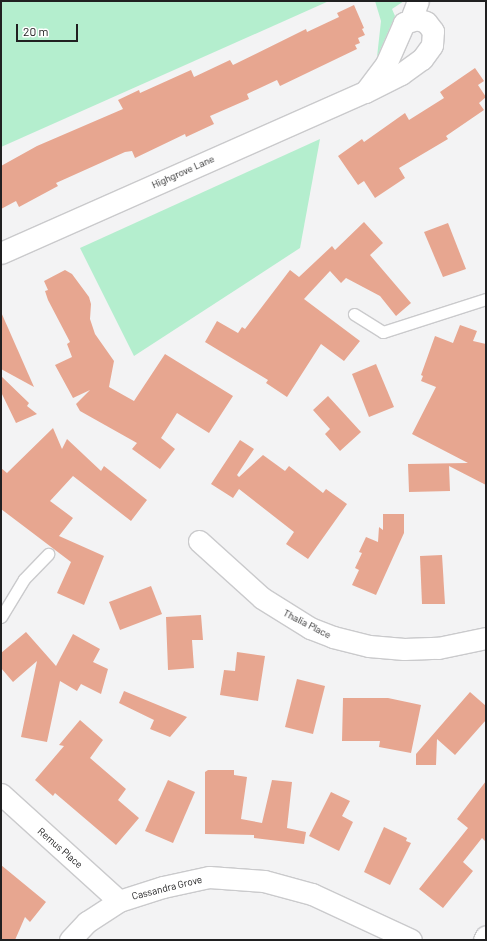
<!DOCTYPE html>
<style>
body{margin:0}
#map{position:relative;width:487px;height:941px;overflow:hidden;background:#f3f3f4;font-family:Barlow,sans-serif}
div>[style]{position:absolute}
.green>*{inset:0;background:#b4eece}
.building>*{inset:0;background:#e7a690}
.roads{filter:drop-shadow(1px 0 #cacacc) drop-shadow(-1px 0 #cacacc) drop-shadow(0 1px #cacacc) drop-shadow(0 -1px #cacacc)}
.lane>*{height:11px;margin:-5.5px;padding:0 5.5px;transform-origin:5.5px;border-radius:5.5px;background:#fff}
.street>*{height:21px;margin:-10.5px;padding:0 10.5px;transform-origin:10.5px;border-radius:10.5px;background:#fff}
span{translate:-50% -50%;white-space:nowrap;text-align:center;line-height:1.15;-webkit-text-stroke:4px #fff;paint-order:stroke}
.street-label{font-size:10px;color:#202021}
.frame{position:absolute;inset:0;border:2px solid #202021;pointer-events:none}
.scale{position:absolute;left:16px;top:24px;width:62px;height:18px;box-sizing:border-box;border:2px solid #202021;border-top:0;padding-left:5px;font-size:12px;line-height:14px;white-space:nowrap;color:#202021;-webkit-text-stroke:3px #fff;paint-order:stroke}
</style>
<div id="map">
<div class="green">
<i style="clip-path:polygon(1px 1px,329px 1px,1px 147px)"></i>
<i style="clip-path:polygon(375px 1px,404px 1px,392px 9px,395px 16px,377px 57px,381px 21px)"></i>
<i style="clip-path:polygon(320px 139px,300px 248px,134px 356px,80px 248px)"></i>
</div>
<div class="building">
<i style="clip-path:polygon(354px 5px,364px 28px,362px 29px,365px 35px,358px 38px,360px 43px,355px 45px,357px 49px,280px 86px,277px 80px,247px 94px,249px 99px,210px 116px,214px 124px,186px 137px,185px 134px,135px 158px,132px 151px,125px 152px,56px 183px,58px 186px,19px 207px,16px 201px,1px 209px,1px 166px,37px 146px,123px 109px,118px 100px,139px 90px,140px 93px,191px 70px,194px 77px,230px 60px,233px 65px,306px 29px,307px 32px,339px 17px,337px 13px)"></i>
<i style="clip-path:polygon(475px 68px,484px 81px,478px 85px,486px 97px,479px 103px,484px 110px,446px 136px,448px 139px,399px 168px,405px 178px,375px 198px,364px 181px,358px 185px,338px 156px,362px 139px,364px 142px,405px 113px,409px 120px,444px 98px,440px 92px)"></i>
<i style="clip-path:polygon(364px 222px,383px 243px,370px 255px,411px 303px,396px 316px,380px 296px,346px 278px,341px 283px,330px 271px,304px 299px,360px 341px,344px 361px,321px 344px,287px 397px,266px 383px,268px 380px,205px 342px,217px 321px,238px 333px,242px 327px,245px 329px,290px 270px,299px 277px,332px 246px,335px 250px)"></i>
<i style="clip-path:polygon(448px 223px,466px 269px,443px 277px,424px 232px)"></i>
<i style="clip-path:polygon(65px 270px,72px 274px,89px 297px,91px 304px,90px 319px,95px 334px,114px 361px,109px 387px,134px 401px,165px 354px,233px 396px,209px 433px,177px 413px,161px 438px,175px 449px,160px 469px,132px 449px,137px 443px,80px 411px,76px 404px,90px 390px,73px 398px,55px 365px,72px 357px,67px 344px,70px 342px,48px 300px,45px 291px,48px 290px,44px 281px)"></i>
<i style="clip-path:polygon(1px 312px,34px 387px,1px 369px)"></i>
<i style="clip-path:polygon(460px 325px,477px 331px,473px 341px,486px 344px,486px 485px,449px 466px,450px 491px,409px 492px,408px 464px,468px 463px,412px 434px,436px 387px,421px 381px,423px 376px,421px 375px,435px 336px,453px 343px)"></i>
<i style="clip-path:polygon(376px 364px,394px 407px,369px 417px,352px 374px)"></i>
<i style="clip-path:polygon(1px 376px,29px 403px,27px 406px,37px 414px,16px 423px,1px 392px)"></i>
<i style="clip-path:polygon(328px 396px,361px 432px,340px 451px,325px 434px,330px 429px,313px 410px)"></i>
<i style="clip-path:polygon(53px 428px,62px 449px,67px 439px,101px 471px,104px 466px,147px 500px,131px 521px,73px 476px,50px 501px,73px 518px,59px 536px,104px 556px,84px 605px,57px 593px,71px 562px,1px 509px,1px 468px,7px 473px)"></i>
<i style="clip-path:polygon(240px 440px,254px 449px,237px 475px,239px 477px,263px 455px,285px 471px,289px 466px,323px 493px,326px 489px,347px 504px,308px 559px,286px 544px,294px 532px,239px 489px,233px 498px,211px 484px)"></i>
<i style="clip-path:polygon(383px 514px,404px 514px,404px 533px,376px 595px,352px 585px,359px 570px,355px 568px,362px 553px,359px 552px,366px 537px,378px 542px,379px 527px,383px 530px)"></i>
<i style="clip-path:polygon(442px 555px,445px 604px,422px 604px,420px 556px)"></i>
<i style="clip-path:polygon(151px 586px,162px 614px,120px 630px,109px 602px)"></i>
<i style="clip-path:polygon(201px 615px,203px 640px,192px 640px,194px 668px,168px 670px,166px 617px)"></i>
<i style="clip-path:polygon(26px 632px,56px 666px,73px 634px,100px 649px,93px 662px,108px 669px,101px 694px,81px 684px,77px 691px,60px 681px,47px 742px,21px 737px,37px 661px,13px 682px,1px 668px,1px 653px)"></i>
<i style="clip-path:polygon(237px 652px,265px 656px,258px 701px,220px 695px,224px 670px,235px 671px)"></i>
<i style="clip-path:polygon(297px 679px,325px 686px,313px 734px,285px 727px)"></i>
<i style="clip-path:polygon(124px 691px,187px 717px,170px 737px,150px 729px,154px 720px,119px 703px)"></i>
<i style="clip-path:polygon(470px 692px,486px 706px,486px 720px,455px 755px,437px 739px,436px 765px,416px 765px,416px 754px)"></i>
<i style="clip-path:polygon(343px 698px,388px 698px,421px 705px,411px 753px,379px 747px,380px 741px,342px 741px)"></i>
<i style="clip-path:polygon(80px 720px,103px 740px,90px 758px,126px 789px,118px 800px,139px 818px,116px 845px,55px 793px,53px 796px,35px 780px,64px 746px,59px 745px)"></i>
<i style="clip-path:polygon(208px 770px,234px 770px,234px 775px,247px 777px,241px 819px,262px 823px,272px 780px,292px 782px,287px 828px,306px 832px,304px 844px,254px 838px,254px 835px,205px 834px,205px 772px)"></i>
<i style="clip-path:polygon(168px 780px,195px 792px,173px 843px,145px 831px)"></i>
<i style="clip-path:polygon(486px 781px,486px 842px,482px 838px,463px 862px,473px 871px,443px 908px,419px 889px,468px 828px,457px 819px)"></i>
<i style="clip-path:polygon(331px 792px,350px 801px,342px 816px,353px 822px,339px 851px,309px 836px)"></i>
<i style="clip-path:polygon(384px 827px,407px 838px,406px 841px,411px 843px,390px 885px,364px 872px)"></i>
<i style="clip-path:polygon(1px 865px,46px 902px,30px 922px,25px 917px,15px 940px,1px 940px)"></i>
</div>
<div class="roads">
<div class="lane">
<i style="left:354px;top:314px;width:34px;rotate:32deg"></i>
<i style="left:383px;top:332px;width:108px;rotate:-17.8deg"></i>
<i style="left:1px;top:617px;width:44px;rotate:-58.8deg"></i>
<i style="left:24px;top:579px;width:35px;rotate:-46deg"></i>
</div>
<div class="street">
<i style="left:411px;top:19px;width:19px;rotate:-69deg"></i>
<i style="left:1px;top:253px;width:398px;rotate:-23.9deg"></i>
<i style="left:365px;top:92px;width:40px;rotate:-26.6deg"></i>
<i style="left:401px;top:74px;width:26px;rotate:-36deg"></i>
<i style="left:422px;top:59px;width:17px;rotate:-54deg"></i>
<i style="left:432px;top:45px;width:14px;rotate:-86deg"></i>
<i style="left:433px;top:31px;width:11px;rotate:-128deg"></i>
<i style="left:426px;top:22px;width:9px;rotate:-162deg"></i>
<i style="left:417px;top:19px;width:14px;rotate:163deg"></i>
<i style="left:404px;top:23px;width:45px;rotate:113.7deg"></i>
<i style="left:386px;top:64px;width:35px;rotate:127deg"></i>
<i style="left:199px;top:541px;width:85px;rotate:42.1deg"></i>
<i style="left:262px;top:598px;width:57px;rotate:32deg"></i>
<i style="left:310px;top:628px;width:25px;rotate:21deg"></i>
<i style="left:333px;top:637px;width:37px;rotate:14deg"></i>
<i style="left:369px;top:646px;width:35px;rotate:5deg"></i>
<i style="left:404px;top:649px;width:34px;rotate:-2deg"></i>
<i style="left:438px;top:648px;width:49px;rotate:-11.8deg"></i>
<i style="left:1px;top:794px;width:159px;rotate:42.2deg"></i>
<i style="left:70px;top:940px;width:25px;rotate:-47deg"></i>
<i style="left:87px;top:922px;width:38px;rotate:-33deg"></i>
<i style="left:119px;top:901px;width:46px;rotate:-17.7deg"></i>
<i style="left:163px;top:887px;width:47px;rotate:-12.3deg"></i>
<i style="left:209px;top:877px;width:55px;rotate:4.2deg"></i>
<i style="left:264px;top:881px;width:50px;rotate:15.2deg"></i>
<i style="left:312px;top:894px;width:109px;rotate:24.9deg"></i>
<i style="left:484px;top:940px;width:4px;rotate:-63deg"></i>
</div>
</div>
<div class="street-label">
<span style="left:183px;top:172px;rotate:-24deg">Highgrove Lane</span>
<span style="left:307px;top:624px;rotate:27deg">Thalia Place</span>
<span style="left:60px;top:848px;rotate:41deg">Remus Place</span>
<span style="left:167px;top:888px;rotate:-14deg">Cassandra Grove</span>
</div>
<div class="frame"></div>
<div class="scale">20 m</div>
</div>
